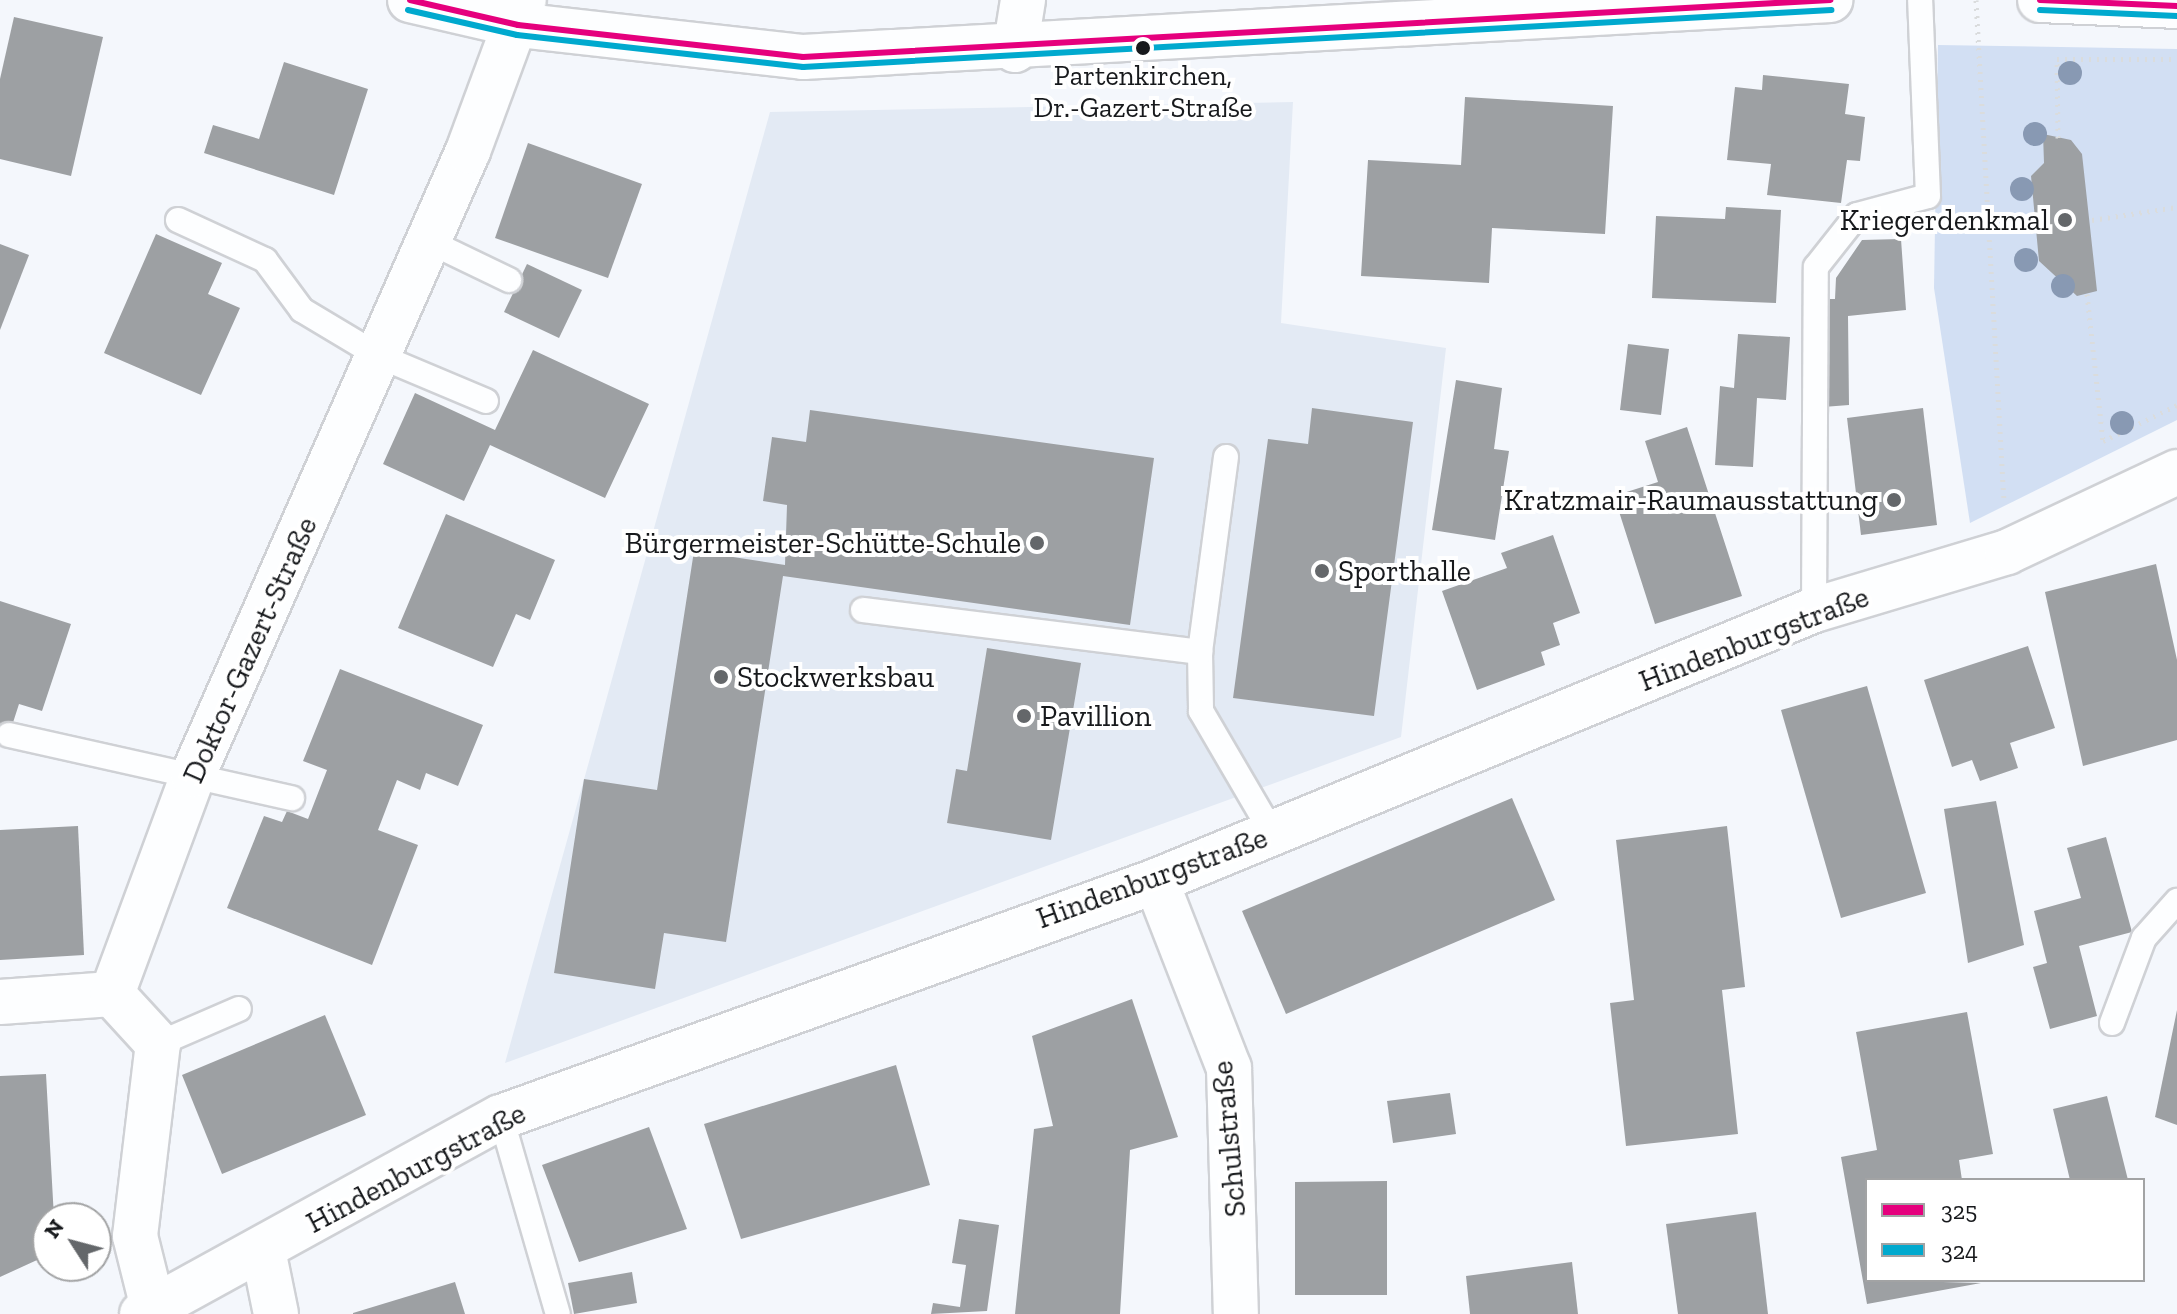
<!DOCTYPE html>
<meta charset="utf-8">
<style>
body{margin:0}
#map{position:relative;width:2177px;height:1314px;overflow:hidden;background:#f4f7fc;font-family:"Zilla Slab",serif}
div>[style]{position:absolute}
.built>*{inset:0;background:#e3eaf4}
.green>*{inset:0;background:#d2dff3}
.building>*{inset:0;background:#9da0a3}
.path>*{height:5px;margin-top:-2.5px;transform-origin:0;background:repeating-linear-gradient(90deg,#dadcdd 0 2px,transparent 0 8px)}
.roads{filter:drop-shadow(2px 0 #cfd1d5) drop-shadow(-2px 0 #cfd1d5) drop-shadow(0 2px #cfd1d5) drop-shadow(0 -2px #cfd1d5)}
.lane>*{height:24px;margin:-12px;padding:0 12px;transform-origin:12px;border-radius:12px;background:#fdfeff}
.street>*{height:44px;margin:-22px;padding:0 22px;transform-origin:22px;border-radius:22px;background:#fdfeff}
.bus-1>*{height:6px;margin:-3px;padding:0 3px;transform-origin:3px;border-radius:3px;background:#e5007d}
.bus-2>*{height:6px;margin:-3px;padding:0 3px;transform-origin:3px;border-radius:3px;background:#00a9ce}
.trees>*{width:24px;height:24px;margin:-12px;border-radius:50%;background:#8899b3}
.dots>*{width:22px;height:22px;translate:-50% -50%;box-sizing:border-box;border:4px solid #fff;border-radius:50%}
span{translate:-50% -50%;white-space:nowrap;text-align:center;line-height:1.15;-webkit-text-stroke:8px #fff;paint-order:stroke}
.bus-label{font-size:28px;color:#17191c}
.poi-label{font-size:30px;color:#17191c}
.right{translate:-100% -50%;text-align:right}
.left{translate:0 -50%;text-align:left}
.street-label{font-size:30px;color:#17191c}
.legend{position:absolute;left:1865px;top:1178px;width:280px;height:104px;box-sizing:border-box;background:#fff;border:2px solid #a2a3a4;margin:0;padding:10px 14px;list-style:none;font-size:24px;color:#17191c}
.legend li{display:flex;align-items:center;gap:16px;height:40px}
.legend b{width:40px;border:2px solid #a2a3a4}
.north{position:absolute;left:32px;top:1202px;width:80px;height:80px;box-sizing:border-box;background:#fff;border:2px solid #a2a3a4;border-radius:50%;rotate:306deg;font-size:22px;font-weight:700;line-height:32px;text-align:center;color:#17191c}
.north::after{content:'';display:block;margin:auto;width:28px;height:36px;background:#64676a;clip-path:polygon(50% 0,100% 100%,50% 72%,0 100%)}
</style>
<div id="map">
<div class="built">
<i style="clip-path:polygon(1293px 102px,1281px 323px,1446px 348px,1401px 737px,505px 1063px,770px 112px)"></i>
</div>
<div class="green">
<i style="clip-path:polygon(1938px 45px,2177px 49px,2177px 420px,1970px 523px,1934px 288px)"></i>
</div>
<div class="building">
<i style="clip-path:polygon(14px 17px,103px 37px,71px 176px,0 159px,0 79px)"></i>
<i style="clip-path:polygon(284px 62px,368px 89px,334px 195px,204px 153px,213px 125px,259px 139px)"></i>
<i style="clip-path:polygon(1763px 75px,1849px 84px,1845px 114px,1865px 117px,1860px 161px,1847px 160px,1841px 203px,1767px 195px,1771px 164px,1727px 160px,1735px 87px,1762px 90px)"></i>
<i style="clip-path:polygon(1465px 97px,1613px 106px,1605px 234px,1492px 228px,1489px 283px,1361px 276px,1368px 160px,1461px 165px)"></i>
<i style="clip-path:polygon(2043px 134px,2071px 140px,2082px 154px,2097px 291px,2077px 296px,2039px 261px,2031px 176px,2044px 163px)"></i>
<i style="clip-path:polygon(528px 143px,642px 184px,608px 278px,495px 238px)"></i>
<i style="clip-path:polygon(1726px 207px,1781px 210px,1776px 303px,1652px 298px,1656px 216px,1725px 219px)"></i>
<i style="clip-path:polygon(156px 234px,222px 263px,208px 294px,240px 308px,201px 395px,104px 353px)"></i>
<i style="clip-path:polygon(1901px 239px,1906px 310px,1848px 316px,1849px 405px,1823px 407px,1820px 299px,1835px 299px,1836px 278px,1862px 240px)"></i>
<i style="clip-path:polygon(0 244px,29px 255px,0 330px)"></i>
<i style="clip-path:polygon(527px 264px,582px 290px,559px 338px,504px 312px)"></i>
<i style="clip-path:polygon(1738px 334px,1790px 337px,1786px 400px,1757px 398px,1753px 467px,1715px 465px,1720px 386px,1734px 388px)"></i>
<i style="clip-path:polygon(1628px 344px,1669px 349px,1661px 415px,1620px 410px)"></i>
<i style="clip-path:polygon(533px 350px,649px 404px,605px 498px,490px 445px,464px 501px,383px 464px,415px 393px,495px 430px)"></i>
<i style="clip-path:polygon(1456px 380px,1502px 388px,1494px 449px,1509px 451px,1495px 540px,1432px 530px)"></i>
<i style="clip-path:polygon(1312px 408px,1413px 422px,1374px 716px,1233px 698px,1268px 439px,1308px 444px)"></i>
<i style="clip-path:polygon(1923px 408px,1937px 525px,1861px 535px,1847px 418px)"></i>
<i style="clip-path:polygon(810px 410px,1154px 458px,1130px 625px,783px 576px,726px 942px,664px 933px,655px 989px,554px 973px,584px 779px,657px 790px,694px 551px,785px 565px,787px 505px,763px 501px,772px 437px,806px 442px)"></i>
<i style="clip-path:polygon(1687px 427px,1742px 596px,1655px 624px,1614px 496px,1658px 482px,1645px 441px)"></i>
<i style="clip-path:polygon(446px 514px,555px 560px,530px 620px,516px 614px,493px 667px,398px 628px)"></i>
<i style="clip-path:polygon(1553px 535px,1580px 613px,1553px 623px,1560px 645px,1541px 652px,1545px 665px,1477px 690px,1442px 591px,1507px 568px,1501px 553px)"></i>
<i style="clip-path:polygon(2156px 564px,2177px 660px,2177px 740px,2083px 766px,2045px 592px)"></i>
<i style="clip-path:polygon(0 601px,71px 624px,42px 711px,19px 704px,9px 735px,0 732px)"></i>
<i style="clip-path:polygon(2028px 646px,2055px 728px,2010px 743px,2018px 768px,1980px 781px,1972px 760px,1952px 767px,1924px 680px)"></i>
<i style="clip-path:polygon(987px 648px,1081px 663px,1051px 840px,947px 823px,956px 769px,967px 771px)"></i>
<i style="clip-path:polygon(340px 669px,483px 725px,458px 786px,426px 773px,420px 790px,397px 780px,378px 830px,418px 845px,372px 965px,227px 908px,264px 816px,282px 822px,287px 811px,308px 819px,327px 770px,303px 761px)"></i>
<i style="clip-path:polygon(1867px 686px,1926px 893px,1841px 918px,1781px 710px)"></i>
<i style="clip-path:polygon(1512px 798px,1555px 900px,1286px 1014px,1242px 911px)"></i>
<i style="clip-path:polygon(1996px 801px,2024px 945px,1968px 963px,1944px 809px)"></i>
<i style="clip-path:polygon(78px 826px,84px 955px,0 960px,0 830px)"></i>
<i style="clip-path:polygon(1727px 826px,1745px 987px,1722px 990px,1738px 1134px,1626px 1146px,1610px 1003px,1634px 1000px,1616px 840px)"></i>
<i style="clip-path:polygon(2106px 837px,2132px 932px,2079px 946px,2097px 1016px,2050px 1029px,2033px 967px,2047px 963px,2034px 911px,2081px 898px,2067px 848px)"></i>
<i style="clip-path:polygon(1132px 999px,1178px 1137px,1130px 1150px,1120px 1314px,1015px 1314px,1034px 1129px,1053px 1126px,1032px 1036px)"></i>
<i style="clip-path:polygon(2177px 1010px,2177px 1125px,2155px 1117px)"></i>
<i style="clip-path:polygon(1967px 1012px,1993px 1154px,1959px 1160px,1962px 1180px,1867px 1180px,1867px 1280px,1981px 1283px,1867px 1304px,1841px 1157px,1877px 1150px,1856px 1032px)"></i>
<i style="clip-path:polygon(325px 1015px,366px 1115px,222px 1174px,182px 1075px)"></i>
<i style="clip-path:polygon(896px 1065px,930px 1185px,741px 1239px,704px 1124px)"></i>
<i style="clip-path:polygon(46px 1074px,54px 1218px,48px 1218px,48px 1255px,0 1277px,0 1076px)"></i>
<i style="clip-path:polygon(1450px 1093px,1456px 1134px,1393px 1143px,1387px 1101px)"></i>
<i style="clip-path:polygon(2107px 1096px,2128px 1180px,2070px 1180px,2053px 1109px)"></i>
<i style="clip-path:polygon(649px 1127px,687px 1229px,579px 1262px,542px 1165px)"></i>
<i style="clip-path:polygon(1387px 1181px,1387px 1295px,1295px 1295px,1295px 1182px)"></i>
<i style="clip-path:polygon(1756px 1212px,1768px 1314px,1678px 1314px,1666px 1224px)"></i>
<i style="clip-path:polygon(959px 1219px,999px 1225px,987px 1311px,931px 1314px,933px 1303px,960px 1307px,966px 1265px,952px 1263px)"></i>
<i style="clip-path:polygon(1572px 1262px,1578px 1314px,1470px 1314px,1466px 1276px)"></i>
<i style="clip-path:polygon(632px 1272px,637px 1303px,574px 1314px,568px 1283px)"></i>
<i style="clip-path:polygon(455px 1282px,465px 1314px,353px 1314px,353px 1313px)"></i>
</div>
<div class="path">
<i style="left:1976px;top:0;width:504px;rotate:86.81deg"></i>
<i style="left:2058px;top:138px;width:79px;rotate:-90.7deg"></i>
<i style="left:2057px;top:59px;width:120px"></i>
<i style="left:2092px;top:220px;width:86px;rotate:-8.7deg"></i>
<i style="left:2087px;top:294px;width:148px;rotate:83.8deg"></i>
<i style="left:2103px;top:441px;width:82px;rotate:-25.9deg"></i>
</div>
<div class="roads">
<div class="lane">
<i style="left:178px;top:220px;width:96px;rotate:24.7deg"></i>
<i style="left:265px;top:260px;width:62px;rotate:53.5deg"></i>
<i style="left:302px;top:310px;width:90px;rotate:30.9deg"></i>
<i style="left:379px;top:356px;width:116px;rotate:22.8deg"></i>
<i style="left:428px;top:241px;width:90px;rotate:25.7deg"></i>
<i style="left:1226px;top:457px;width:197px;rotate:97.6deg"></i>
<i style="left:1200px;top:652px;width:59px;rotate:89deg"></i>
<i style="left:1201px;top:711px;width:143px;rotate:59.7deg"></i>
<i style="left:863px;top:610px;width:340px;rotate:7.1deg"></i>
<i style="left:1814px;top:610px;width:343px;rotate:-89.7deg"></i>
<i style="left:1816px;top:267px;width:66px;rotate:-51.7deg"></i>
<i style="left:1857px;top:215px;width:73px;rotate:-15deg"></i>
<i style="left:1928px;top:196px;width:196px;rotate:-92.3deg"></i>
<i style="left:9px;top:735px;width:290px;rotate:12.6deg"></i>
<i style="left:2112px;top:1023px;width:91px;rotate:-69.4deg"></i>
<i style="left:2144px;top:938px;width:50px;rotate:-48.3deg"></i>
<i style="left:158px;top:1044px;width:88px;rotate:-23.4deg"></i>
<i style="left:501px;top:1117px;width:205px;rotate:73.9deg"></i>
</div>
<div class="street">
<i style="left:410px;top:0;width:111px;rotate:13deg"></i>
<i style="left:518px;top:25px;width:287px;rotate:6.4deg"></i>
<i style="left:803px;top:57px;width:1029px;rotate:-3.18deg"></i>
<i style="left:2040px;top:0;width:137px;rotate:2.5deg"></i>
<i style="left:1015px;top:50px;width:51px;rotate:-80.9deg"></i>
<i style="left:1156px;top:881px;width:201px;rotate:68.7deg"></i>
<i style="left:1229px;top:1068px;width:246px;rotate:88.4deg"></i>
<i style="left:0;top:1002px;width:112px;rotate:-4.1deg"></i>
<i style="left:263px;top:1250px;width:65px;rotate:78.5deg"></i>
<i style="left:153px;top:1308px;width:74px;rotate:-104deg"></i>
<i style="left:135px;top:1236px;width:193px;rotate:-83.2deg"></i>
<i style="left:158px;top:1044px;width:68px;rotate:-132.6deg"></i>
<i style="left:112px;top:994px;width:233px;rotate:-69.7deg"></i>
<i style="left:193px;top:775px;width:682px;rotate:-66.22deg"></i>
<i style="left:468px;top:151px;width:161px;rotate:-69.7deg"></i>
<i style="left:142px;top:1314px;width:409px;rotate:-28.8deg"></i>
<i style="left:501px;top:1117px;width:696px;rotate:-19.81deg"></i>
<i style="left:1156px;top:881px;width:712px;rotate:-22.38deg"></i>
<i style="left:1814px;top:610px;width:202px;rotate:-16.7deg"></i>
<i style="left:2007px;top:552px;width:188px;rotate:-25.2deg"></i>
</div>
</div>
<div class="bus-1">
<i style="left:410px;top:0;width:111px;rotate:13deg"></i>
<i style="left:518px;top:25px;width:287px;rotate:6.4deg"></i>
<i style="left:803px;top:57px;width:1029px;rotate:-3.18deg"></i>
<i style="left:2040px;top:0;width:137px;rotate:2.5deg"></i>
</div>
<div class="bus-2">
<i style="left:408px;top:10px;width:112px;rotate:12.9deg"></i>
<i style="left:517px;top:35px;width:288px;rotate:6.4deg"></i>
<i style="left:803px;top:67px;width:1030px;rotate:-3.17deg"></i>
<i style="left:2040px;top:10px;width:137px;rotate:2.5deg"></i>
</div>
<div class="trees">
<i style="left:2070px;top:73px"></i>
<i style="left:2035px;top:134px"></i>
<i style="left:2022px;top:189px"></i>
<i style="left:2026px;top:260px"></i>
<i style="left:2063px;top:286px"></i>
<i style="left:2122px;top:423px"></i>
</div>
<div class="dots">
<i style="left:1143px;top:48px;background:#17191c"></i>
<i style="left:2065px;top:220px;background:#64676a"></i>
<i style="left:1894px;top:500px;background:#64676a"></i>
<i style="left:1037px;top:543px;background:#64676a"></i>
<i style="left:1322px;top:571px;background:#64676a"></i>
<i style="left:721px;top:677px;background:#64676a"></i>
<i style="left:1024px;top:716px;background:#64676a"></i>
</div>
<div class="bus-label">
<span style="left:1143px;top:92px">Partenkirchen,<br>Dr.-Gazert-Straße</span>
</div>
<div class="poi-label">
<span class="right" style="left:2049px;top:220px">Kriegerdenkmal</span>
<span class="right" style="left:1878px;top:500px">Kratzmair-Raumausstattung</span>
<span class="right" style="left:1021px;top:543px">Bürgermeister-Schütte-Schule</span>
<span class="left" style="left:1338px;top:571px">Sporthalle</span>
<span class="left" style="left:737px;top:677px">Stockwerksbau</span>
<span class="left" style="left:1040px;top:716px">Pavillion</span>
</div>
<div class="street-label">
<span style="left:1754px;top:639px;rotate:-21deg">Hindenburgstraße</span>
<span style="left:250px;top:650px;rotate:-66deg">Doktor-Gazert-Straße</span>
<span style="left:1152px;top:878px;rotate:-20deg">Hindenburgstraße</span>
<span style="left:1229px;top:1139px;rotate:-95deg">Schulstraße</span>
<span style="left:416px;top:1168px;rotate:-28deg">Hindenburgstraße</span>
</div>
<ul class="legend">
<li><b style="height:10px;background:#e5007d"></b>325</li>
<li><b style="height:10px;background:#00a9ce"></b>324</li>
</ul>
<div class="north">N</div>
</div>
